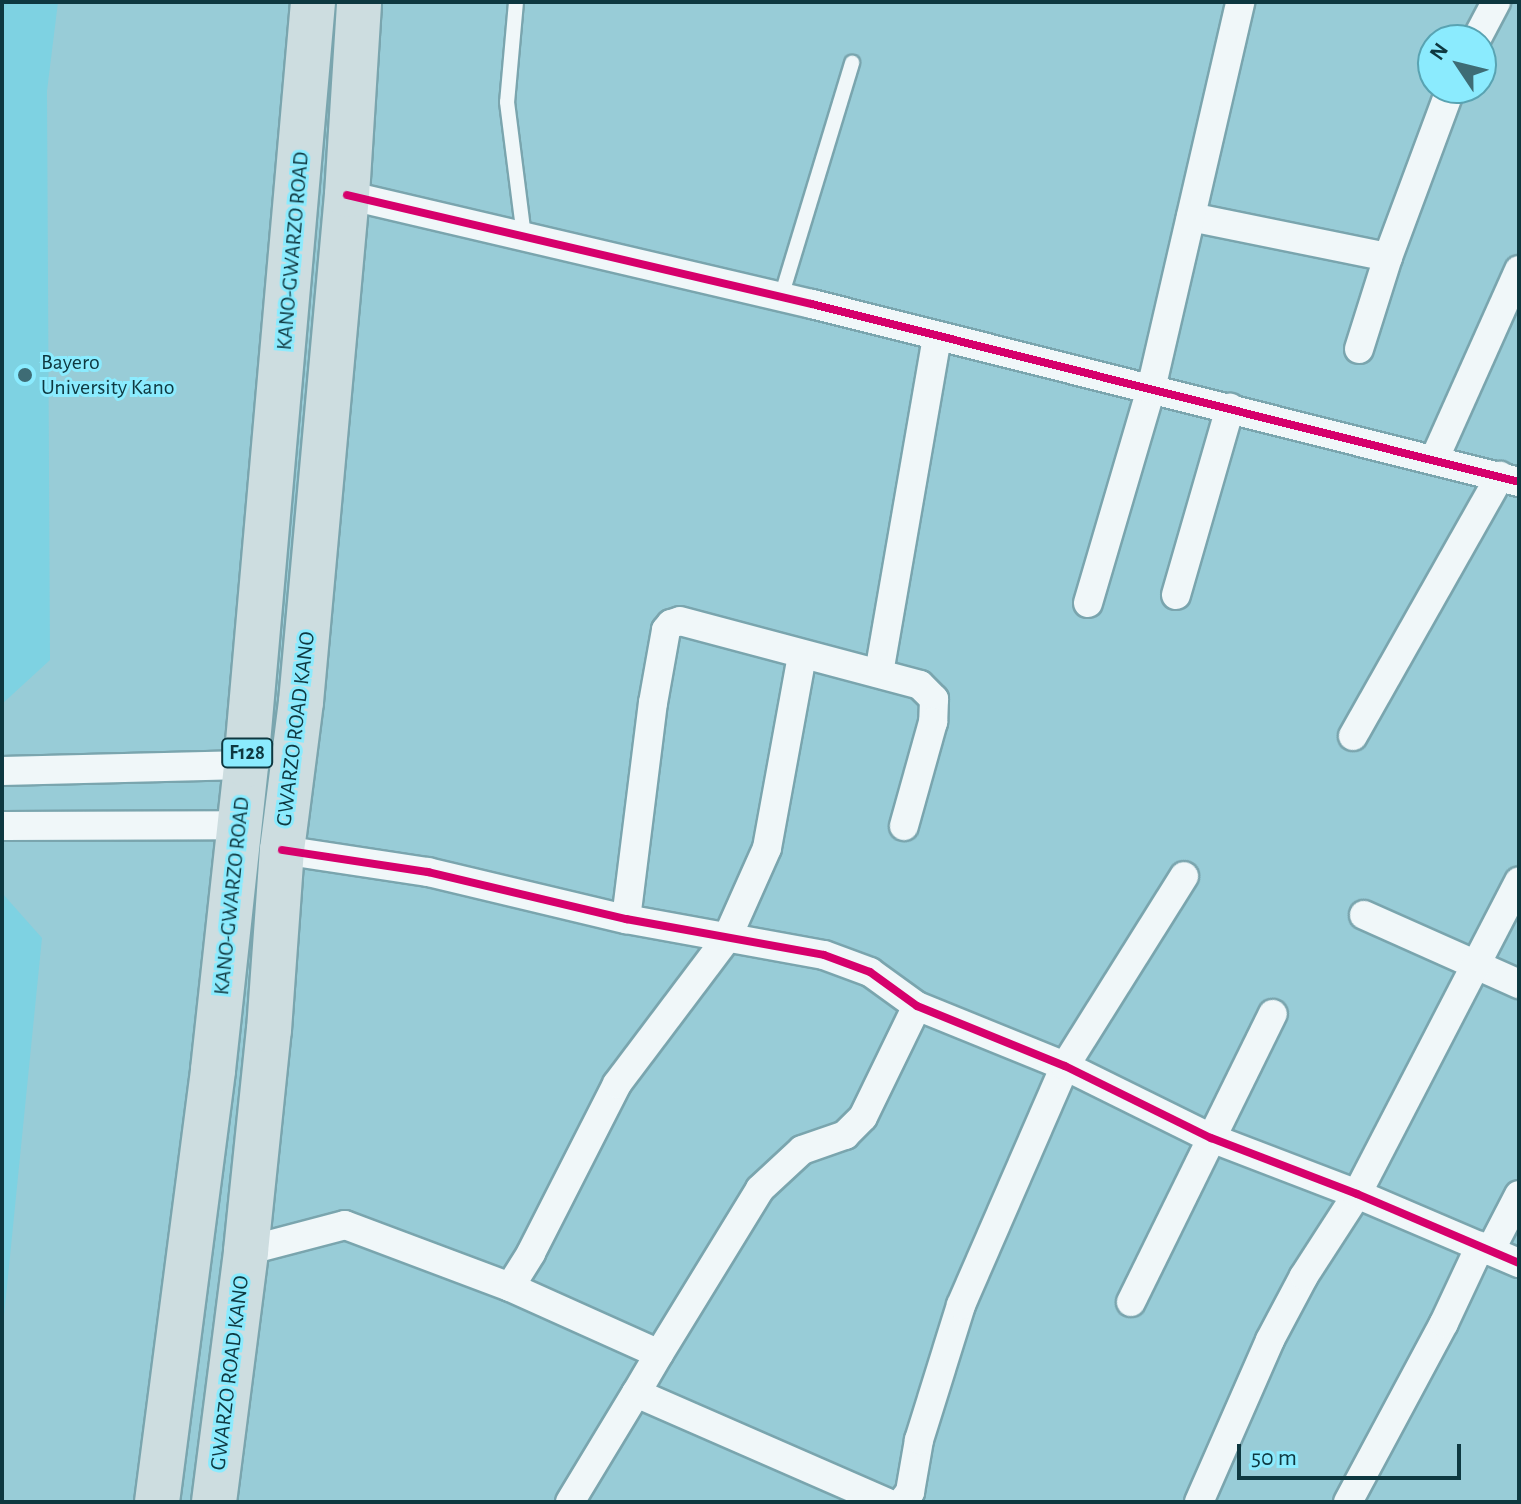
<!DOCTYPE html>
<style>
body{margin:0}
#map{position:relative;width:1521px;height:1504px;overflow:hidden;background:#98ccd7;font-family:"Alegreya Sans",sans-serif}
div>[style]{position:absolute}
.built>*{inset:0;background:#7ed2e2}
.roads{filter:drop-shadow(2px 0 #7aa5ae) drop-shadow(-2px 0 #7aa5ae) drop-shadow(0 2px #7aa5ae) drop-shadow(0 -2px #7aa5ae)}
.lane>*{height:14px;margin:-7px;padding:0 7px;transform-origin:7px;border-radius:7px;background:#f0f7f9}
.street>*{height:28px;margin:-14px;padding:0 14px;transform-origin:14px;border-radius:14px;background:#f0f7f9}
.primary>*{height:44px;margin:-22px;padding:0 22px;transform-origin:22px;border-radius:22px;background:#cddde0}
.cycleway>*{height:8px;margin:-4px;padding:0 4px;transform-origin:4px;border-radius:4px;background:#d6006c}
.dots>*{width:22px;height:22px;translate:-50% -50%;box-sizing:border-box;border:4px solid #8bebfe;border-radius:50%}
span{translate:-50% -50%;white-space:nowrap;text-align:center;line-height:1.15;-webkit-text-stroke:6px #8bebfe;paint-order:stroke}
.shield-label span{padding:2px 6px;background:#8bebfe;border:2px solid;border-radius:6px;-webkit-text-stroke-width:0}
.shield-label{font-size:20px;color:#0e3840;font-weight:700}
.street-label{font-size:22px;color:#0e3840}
.poi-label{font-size:22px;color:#0e3840}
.left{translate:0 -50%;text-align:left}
.frame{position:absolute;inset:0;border:4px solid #0e3840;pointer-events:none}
.north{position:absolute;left:1417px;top:24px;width:80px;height:80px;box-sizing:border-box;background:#8bebfe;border:2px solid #59a3b2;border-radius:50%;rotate:305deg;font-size:22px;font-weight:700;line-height:32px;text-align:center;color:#0e3840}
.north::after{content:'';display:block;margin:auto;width:28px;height:36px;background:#3e6c75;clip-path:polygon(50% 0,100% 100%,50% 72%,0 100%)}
.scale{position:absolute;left:1237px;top:1444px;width:224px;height:36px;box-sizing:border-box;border:4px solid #0e3840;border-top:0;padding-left:10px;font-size:24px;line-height:28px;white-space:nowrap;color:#0e3840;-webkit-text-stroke:6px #8bebfe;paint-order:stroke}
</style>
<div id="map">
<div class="built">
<i style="clip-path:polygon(2px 2px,58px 2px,47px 91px,50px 660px,2px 704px)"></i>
<i style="clip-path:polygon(2px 893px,42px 938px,2px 1336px)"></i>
</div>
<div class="roads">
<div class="lane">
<i style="left:516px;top:2px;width:100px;rotate:95.1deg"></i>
<i style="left:507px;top:102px;width:136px;rotate:82.8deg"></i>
<i style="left:781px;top:297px;width:245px;rotate:-73.1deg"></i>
</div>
<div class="street">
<i style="left:1476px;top:40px;width:43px;rotate:-62.2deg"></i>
<i style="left:347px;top:195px;width:478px;rotate:13.2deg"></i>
<i style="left:812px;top:304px;width:729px;rotate:14.13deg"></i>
<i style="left:1191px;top:217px;width:201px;rotate:11.5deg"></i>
<i style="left:1359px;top:349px;width:96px;rotate:-72.5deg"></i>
<i style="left:1388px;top:257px;width:180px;rotate:-69.6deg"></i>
<i style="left:1434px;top:460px;width:208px;rotate:-65.9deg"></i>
<i style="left:1176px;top:595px;width:195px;rotate:-73.9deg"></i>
<i style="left:1088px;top:603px;width:223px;rotate:-73.6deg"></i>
<i style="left:1151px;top:389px;width:397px;rotate:-77deg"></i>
<i style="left:879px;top:673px;width:342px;rotate:-80.2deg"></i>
<i style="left:1353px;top:736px;width:299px;rotate:-60.5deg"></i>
<i style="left:2px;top:771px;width:244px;rotate:-1.4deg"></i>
<i style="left:2px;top:826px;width:237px;rotate:-0.2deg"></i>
<i style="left:282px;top:850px;width:148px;rotate:8.6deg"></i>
<i style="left:428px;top:872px;width:204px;rotate:13.4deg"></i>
<i style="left:626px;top:919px;width:201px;rotate:10.3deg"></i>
<i style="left:824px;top:955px;width:49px;rotate:20.3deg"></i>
<i style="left:870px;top:972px;width:58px;rotate:35.9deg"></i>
<i style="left:917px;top:1006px;width:160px;rotate:22.1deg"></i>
<i style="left:1065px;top:1066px;width:163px;rotate:26.3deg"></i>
<i style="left:1211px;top:1138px;width:156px;rotate:21deg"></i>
<i style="left:1357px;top:1194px;width:176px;rotate:23.1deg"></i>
<i style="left:1364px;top:915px;width:170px;rotate:24deg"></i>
<i style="left:626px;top:919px;width:218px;rotate:-82.9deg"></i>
<i style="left:653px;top:703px;width:74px;rotate:-79.9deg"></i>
<i style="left:666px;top:630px;width:8px;rotate:-50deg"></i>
<i style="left:671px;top:624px;width:9px;rotate:-18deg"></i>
<i style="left:680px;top:621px;width:248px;rotate:14.9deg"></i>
<i style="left:920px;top:685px;width:20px;rotate:45deg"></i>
<i style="left:934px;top:699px;width:23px;rotate:92deg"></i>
<i style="left:933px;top:722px;width:108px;rotate:105.6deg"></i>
<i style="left:246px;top:1251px;width:102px;rotate:-14.7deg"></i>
<i style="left:345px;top:1225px;width:176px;rotate:20.6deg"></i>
<i style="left:510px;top:1287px;width:163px;rotate:24.2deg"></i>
<i style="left:659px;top:1354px;width:45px;rotate:120.5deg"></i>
<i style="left:636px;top:1393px;width:273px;rotate:23.6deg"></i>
<i style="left:1490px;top:1251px;width:63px;rotate:-62.6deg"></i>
<i style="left:510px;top:1287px;width:40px;rotate:-58deg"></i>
<i style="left:531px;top:1253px;width:190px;rotate:-63deg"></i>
<i style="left:617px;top:1084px;width:183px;rotate:-53deg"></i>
<i style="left:727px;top:938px;width:98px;rotate:-66deg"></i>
<i style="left:767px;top:848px;width:195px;rotate:-79.7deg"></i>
<i style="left:1131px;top:1302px;width:321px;rotate:-63.8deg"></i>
<i style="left:659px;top:1354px;width:193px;rotate:-58.5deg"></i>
<i style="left:760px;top:1189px;width:57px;rotate:-42.9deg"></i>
<i style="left:802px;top:1150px;width:46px;rotate:-19.2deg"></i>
<i style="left:845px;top:1135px;width:25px;rotate:-45deg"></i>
<i style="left:863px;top:1117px;width:123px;rotate:-64.1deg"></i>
<i style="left:570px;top:1502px;width:127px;rotate:-58.8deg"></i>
<i style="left:902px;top:1502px;width:13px;rotate:-51deg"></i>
<i style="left:910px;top:1492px;width:53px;rotate:-80.2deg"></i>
<i style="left:919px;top:1440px;width:141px;rotate:-72.7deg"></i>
<i style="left:961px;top:1305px;width:261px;rotate:-66.5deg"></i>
<i style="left:1065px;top:1066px;width:224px;rotate:-57.9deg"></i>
<i style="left:1199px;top:1502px;width:177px;rotate:-66.3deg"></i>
<i style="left:1270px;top:1340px;width:72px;rotate:-62deg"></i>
<i style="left:1304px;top:1276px;width:98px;rotate:-57.1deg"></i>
<i style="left:1357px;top:1194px;width:352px;rotate:-62.6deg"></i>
<i style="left:1348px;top:1502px;width:203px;rotate:-61.8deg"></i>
<i style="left:1444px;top:1323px;width:85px;rotate:-64.9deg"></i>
</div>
<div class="primary">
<i style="left:157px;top:1502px;width:436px;rotate:-82.6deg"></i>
<i style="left:213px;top:1070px;width:307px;rotate:-83.8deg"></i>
<i style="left:246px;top:765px;width:766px;rotate:-84.98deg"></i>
<i style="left:214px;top:1502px;width:253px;rotate:-82.7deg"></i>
<i style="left:246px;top:1251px;width:222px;rotate:-84.1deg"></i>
<i style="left:269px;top:1030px;width:180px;rotate:-85.9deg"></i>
<i style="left:282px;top:850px;width:149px;rotate:-82.7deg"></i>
<i style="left:301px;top:702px;width:509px;rotate:-84.82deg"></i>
<i style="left:347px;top:195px;width:193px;rotate:-86.4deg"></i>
</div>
</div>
<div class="cycleway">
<i style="left:347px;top:195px;width:478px;rotate:13.2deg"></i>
<i style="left:812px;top:304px;width:729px;rotate:14.13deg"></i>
<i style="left:282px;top:850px;width:148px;rotate:8.6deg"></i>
<i style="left:428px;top:872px;width:204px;rotate:13.4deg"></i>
<i style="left:626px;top:919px;width:201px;rotate:10.3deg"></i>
<i style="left:824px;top:955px;width:49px;rotate:20.3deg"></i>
<i style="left:870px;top:972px;width:58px;rotate:35.9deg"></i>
<i style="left:917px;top:1006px;width:160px;rotate:22.1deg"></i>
<i style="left:1065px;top:1066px;width:163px;rotate:26.3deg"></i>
<i style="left:1211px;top:1138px;width:156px;rotate:21deg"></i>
<i style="left:1357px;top:1194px;width:176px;rotate:23.1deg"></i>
</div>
<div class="dots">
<i style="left:25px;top:375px;background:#3e6c75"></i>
</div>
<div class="shield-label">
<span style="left:247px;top:753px">F128</span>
</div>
<div class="street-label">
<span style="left:293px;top:251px;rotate:-85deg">KANO-GWARZO ROAD</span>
<span style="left:296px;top:729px;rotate:-83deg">GWARZO ROAD KANO</span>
<span style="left:232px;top:896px;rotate:-84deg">KANO-GWARZO ROAD</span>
<span style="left:230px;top:1373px;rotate:-83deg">GWARZO ROAD KANO</span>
</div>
<div class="poi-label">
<span class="left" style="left:41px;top:375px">Bayero<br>University Kano</span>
</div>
<div class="frame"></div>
<div class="north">N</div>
<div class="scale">50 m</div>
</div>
